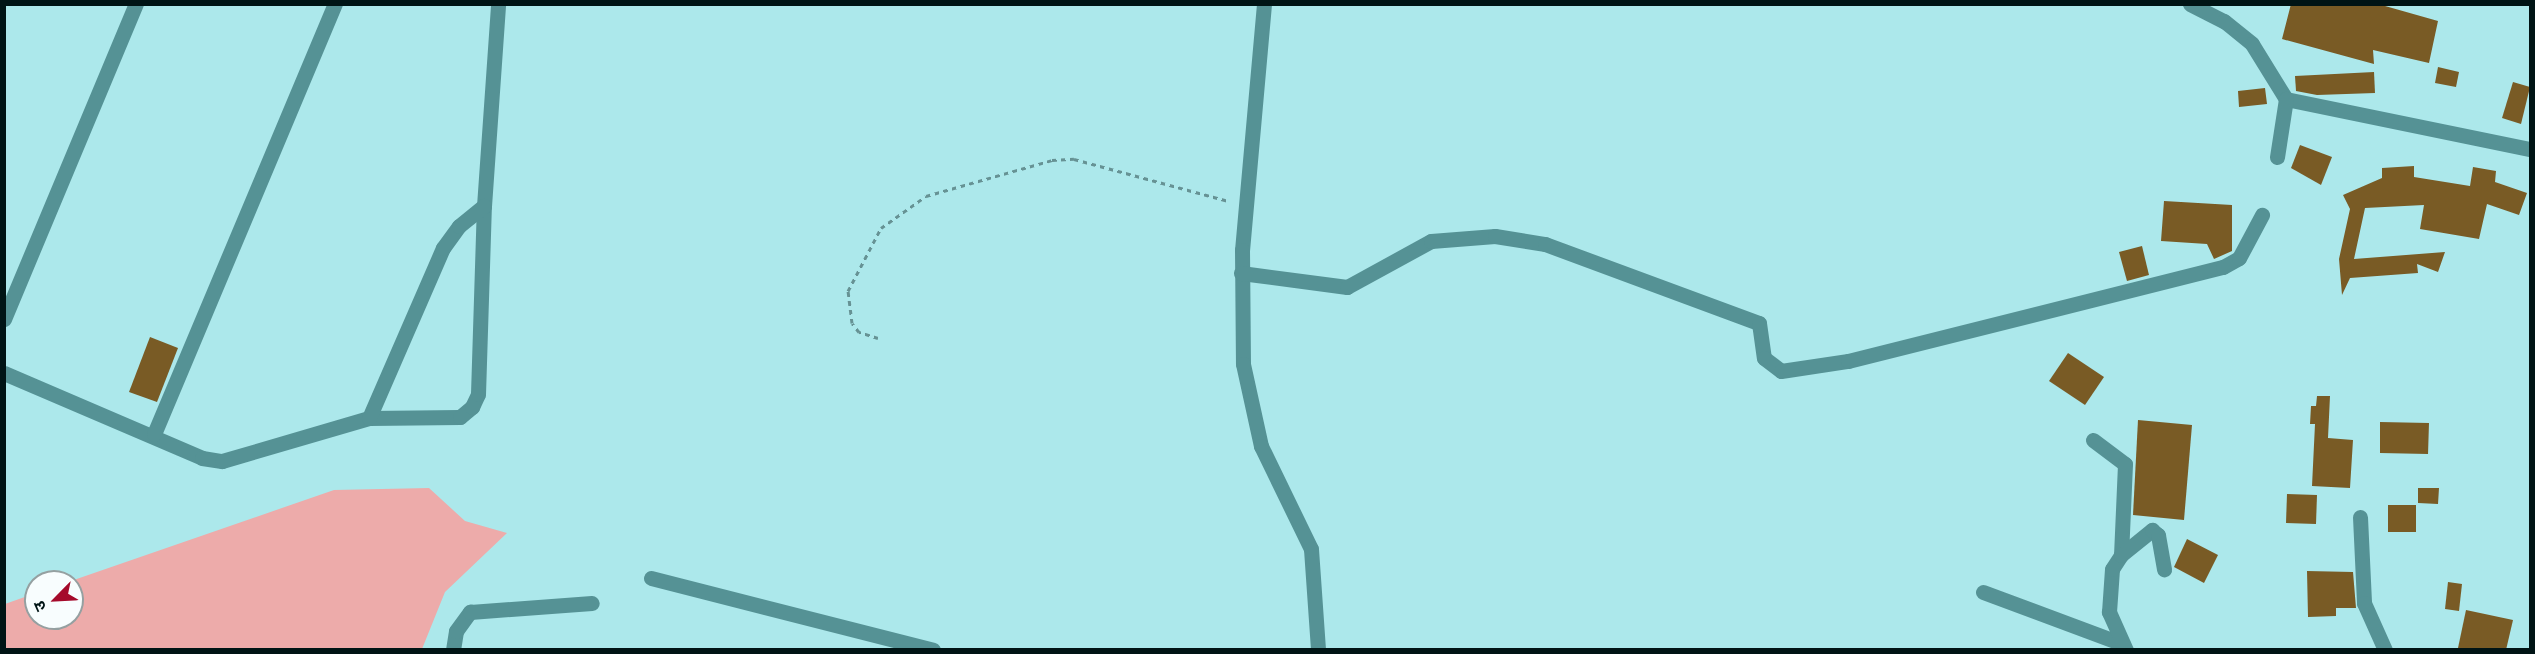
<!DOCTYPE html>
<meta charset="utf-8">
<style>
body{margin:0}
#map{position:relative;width:2535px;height:654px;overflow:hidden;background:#ace8eb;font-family:"IBM Plex Sans","Noto Sans Devanagari",sans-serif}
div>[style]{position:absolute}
.green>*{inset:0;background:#edabaa}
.building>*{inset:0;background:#795b25}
.path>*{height:3px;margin-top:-1.5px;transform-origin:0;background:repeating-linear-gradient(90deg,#669294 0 4.5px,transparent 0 9px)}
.minor>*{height:15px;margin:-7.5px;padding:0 7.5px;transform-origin:7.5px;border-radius:7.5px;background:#559295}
span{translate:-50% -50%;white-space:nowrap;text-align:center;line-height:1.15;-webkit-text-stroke:4.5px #f8fdfe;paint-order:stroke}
.frame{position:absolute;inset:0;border:6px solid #001415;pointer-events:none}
.north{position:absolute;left:24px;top:570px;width:60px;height:60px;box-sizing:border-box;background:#f8fdfe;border:2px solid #95a0a1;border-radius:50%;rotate:246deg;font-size:16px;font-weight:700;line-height:24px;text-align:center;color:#001415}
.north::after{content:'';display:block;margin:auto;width:21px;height:27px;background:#a50a2b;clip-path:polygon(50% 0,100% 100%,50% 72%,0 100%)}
</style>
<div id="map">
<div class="green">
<i style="clip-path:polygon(429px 488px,465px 521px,507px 533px,445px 592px,422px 649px,5px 649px,5px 604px,36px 593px,36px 618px,72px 618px,72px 582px,68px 582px,334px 490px)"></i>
</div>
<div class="building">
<i style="clip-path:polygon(2291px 4px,2378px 4px,2438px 21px,2429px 63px,2373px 50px,2374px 64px,2282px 39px)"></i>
<i style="clip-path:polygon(2438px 67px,2459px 72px,2456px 87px,2435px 83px)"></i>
<i style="clip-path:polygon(2374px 72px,2375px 93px,2317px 95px,2296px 91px,2295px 76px)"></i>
<i style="clip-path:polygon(2513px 82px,2530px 87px,2521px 124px,2502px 118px)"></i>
<i style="clip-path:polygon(2265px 88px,2267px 104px,2239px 107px,2238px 91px)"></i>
<i style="clip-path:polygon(2300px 145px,2332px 157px,2321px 185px,2291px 168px)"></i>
<i style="clip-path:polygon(2414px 166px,2414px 177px,2470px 186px,2473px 167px,2496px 171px,2495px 182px,2527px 193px,2519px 215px,2487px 204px,2479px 239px,2420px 229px,2424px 205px,2365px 208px,2354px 259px,2445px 252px,2438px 272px,2417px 264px,2418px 273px,2350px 278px,2342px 295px,2339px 259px,2350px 209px,2343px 195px,2382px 178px,2382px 168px)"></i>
<i style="clip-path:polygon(2164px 201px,2232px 205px,2232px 251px,2214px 259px,2207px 244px,2161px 241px)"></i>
<i style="clip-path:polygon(2142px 246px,2149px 275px,2127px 281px,2119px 252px)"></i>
<i style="clip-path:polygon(150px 337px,178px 348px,157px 402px,129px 392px)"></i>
<i style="clip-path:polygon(2068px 353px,2104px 377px,2085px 405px,2049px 381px)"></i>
<i style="clip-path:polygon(2317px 396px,2330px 396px,2328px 438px,2353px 440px,2350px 488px,2312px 486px,2315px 424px,2310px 424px,2311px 406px,2316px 406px)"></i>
<i style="clip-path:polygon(2138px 420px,2192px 425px,2184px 520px,2133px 515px)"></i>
<i style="clip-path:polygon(2380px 422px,2429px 423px,2428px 454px,2380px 453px)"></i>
<i style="clip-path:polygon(2418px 488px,2439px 488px,2438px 504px,2418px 503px)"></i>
<i style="clip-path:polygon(2287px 494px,2317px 495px,2316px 524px,2286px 523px)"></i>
<i style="clip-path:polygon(2388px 505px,2416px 505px,2416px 532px,2388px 532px)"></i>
<i style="clip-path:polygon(2187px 539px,2218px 555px,2204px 583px,2174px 567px)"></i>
<i style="clip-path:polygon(2307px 571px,2353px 572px,2356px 608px,2336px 608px,2336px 616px,2308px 617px)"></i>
<i style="clip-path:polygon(2448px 582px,2462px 584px,2459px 611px,2445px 609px)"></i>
<i style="clip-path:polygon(2466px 610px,2513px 620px,2506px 650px,2458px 648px)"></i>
</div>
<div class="path">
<i style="left:878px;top:338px;width:20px;rotate:-162deg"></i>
<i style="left:859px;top:332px;width:11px;rotate:-128deg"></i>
<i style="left:852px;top:323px;width:32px;rotate:-97deg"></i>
<i style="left:848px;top:291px;width:71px;rotate:-62.4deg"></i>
<i style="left:881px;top:228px;width:55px;rotate:-35.4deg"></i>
<i style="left:926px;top:196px;width:131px;rotate:-15.9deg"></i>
<i style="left:1052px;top:160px;width:22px;rotate:-3deg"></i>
<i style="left:1074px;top:159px;width:161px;rotate:15.2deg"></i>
</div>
<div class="minor">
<i style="left:1264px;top:4px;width:247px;rotate:95.1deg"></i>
<i style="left:1242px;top:250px;width:114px;rotate:89.5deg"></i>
<i style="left:1243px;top:364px;width:84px;rotate:77.6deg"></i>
<i style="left:1261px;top:446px;width:114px;rotate:64.1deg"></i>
<i style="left:1311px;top:549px;width:101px;rotate:86deg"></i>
<i style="left:2190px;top:4px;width:38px;rotate:27deg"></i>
<i style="left:2224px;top:21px;width:36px;rotate:39deg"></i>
<i style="left:2252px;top:44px;width:65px;rotate:58.3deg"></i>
<i style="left:2286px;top:99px;width:249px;rotate:11.6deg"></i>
<i style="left:2277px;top:157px;width:59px;rotate:-81.2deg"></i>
<i style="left:1241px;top:273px;width:107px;rotate:7.5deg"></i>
<i style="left:1347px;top:287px;width:96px;rotate:-28.7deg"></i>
<i style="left:1431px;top:241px;width:64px;rotate:-4.5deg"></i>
<i style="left:1495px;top:236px;width:51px;rotate:9.1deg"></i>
<i style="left:1545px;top:244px;width:228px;rotate:20.3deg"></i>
<i style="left:1759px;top:323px;width:35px;rotate:82deg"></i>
<i style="left:1764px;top:358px;width:21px;rotate:37deg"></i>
<i style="left:1781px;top:371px;width:68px;rotate:-8.5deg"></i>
<i style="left:1848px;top:361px;width:387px;rotate:-14.1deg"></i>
<i style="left:2223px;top:267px;width:18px;rotate:-29deg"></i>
<i style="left:2239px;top:258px;width:49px;rotate:-61.9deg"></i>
<i style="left:4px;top:319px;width:342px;rotate:-67.3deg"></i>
<i style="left:4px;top:373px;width:215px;rotate:23.2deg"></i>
<i style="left:202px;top:458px;width:20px;rotate:9deg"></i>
<i style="left:222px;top:461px;width:153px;rotate:-16.3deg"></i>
<i style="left:369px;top:418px;width:91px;rotate:-0.6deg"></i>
<i style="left:460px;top:417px;width:16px;rotate:-40deg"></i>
<i style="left:472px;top:407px;width:14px;rotate:-65deg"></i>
<i style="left:478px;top:394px;width:188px;rotate:-88.2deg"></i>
<i style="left:484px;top:206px;width:202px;rotate:-86deg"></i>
<i style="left:369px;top:418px;width:185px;rotate:-66.5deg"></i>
<i style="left:443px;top:248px;width:27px;rotate:-54deg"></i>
<i style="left:459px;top:226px;width:32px;rotate:-39deg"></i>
<i style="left:154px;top:434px;width:467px;rotate:-67.2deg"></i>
<i style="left:2093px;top:440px;width:40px;rotate:37deg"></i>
<i style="left:2125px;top:464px;width:91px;rotate:92.5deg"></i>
<i style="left:2360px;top:517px;width:86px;rotate:87.3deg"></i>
<i style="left:2364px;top:603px;width:51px;rotate:65.9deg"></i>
<i style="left:651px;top:578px;width:291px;rotate:14.3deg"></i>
<i style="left:1983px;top:592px;width:149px;rotate:20.4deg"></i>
<i style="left:453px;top:650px;width:19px;rotate:-81deg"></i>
<i style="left:456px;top:631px;width:24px;rotate:-54deg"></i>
<i style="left:470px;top:612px;width:122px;rotate:-4.2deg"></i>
<i style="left:2126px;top:650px;width:42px;rotate:-114.1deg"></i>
<i style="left:2109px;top:612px;width:43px;rotate:-86deg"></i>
<i style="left:2112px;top:569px;width:17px;rotate:-57deg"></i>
<i style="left:2121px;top:555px;width:40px;rotate:-39deg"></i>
<i style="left:2152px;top:530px;width:8px;rotate:40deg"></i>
<i style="left:2158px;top:535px;width:35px;rotate:80deg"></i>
</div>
<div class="frame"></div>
<div class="north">उ</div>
</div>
